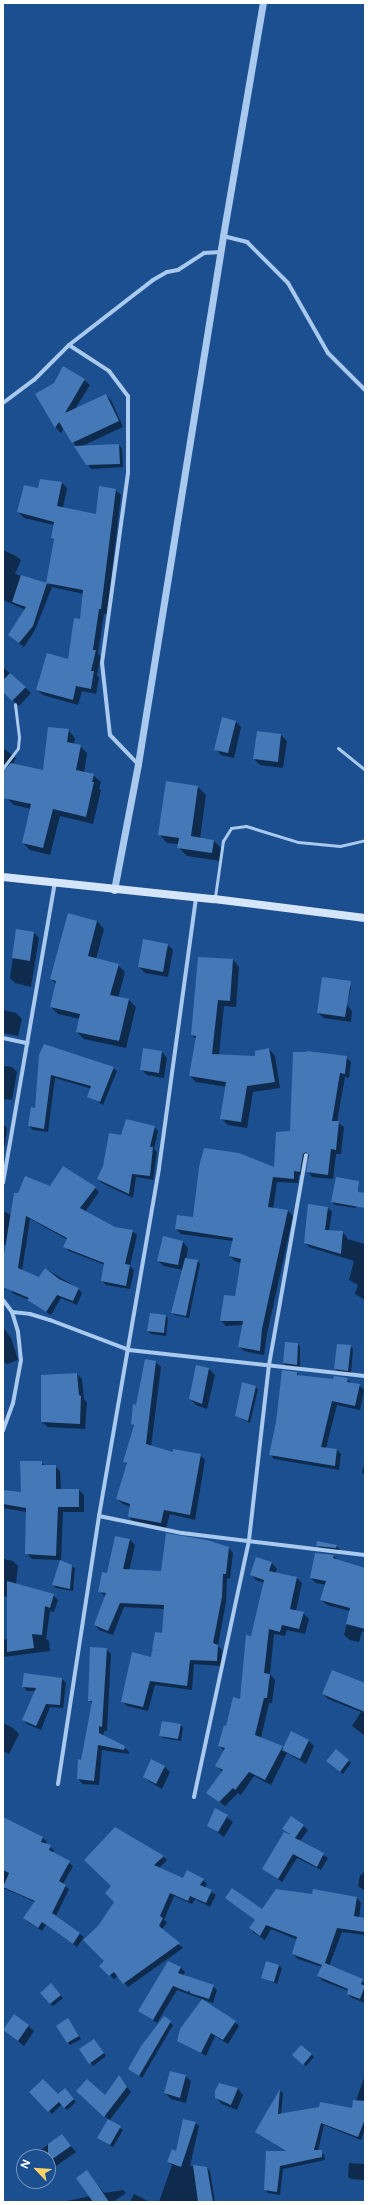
<!DOCTYPE html>
<style>
body{margin:0}
#map{position:relative;width:368px;height:2205px;overflow:hidden;background:#1b4f8f;font-family:Figtree,sans-serif}
div>[style]{position:absolute}
.shadow>*{inset:0;background:#0007}
.building>*{inset:0;background:#4478b7}
.service>*{height:3px;margin:-1.5px;padding:0 1.5px;transform-origin:1.5px;border-radius:1.5px;background:#a9c9ee}
.minor>*{height:4px;margin:-2px;padding:0 2px;transform-origin:2px;border-radius:2px;background:#a9c9ee}
.tertiary>*{height:7px;margin:-3.5px;padding:0 3.5px;transform-origin:3.5px;border-radius:3.5px;background:#a9c9ee}
.secondary>*{height:8px;margin:-4px;padding:0 4px;transform-origin:4px;border-radius:4px;background:#d6e6fa}
span{translate:-50% -50%;white-space:nowrap;text-align:center;line-height:1.15;-webkit-text-stroke:3px #1b4f8f;paint-order:stroke}
.frame{position:absolute;inset:0;border:4px solid #fff;pointer-events:none}
.north{position:absolute;left:16px;top:2149px;width:40px;height:40px;box-sizing:border-box;background:#1b4f8f;border:1px solid #7695bc;border-radius:50%;rotate:295deg;font-size:11px;font-weight:700;line-height:16px;text-align:center;color:#fff}
.north::after{content:'';display:block;margin:auto;width:14px;height:18px;background:#ffd166;clip-path:polygon(50% 0,100% 100%,50% 72%,0 100%)}
</style>
<div id="map">
<div class="shadow">
<i style="clip-path:polygon(84px 380px,90px 385px,75px 409px,106px 395px,111px 400px,123px 427px,80px 447px,119px 445px,122px 449px,123px 467px,91px 469px,64px 428px,61px 433px,56px 428px,36px 394px)"></i>
<i style="clip-path:polygon(62px 483px,67px 488px,63px 508px,97px 515px,115px 490px,121px 495px,107px 614px,104px 614px,98px 654px,101px 657px,97px 675px,99px 678px,96px 694px,82px 691px,78px 705px,43px 695px,37px 690px,69px 661px,81px 620px,84px 594px,52px 587px,35px 630px,24px 647px,9px 635px,26px 610px,3px 600px,3px 550px,16px 556px,21px 560px,15px 574px,50px 585px,47px 582px,54px 540px,52px 538px,54px 525px,24px 518px,18px 512px,39px 489px)"></i>
<i style="clip-path:polygon(3px 667px,31px 693px,19px 706px,3px 691px)"></i>
<i style="clip-path:polygon(236px 722px,241px 727px,234px 758px,221px 755px,216px 749px)"></i>
<i style="clip-path:polygon(68px 730px,75px 738px,74px 745px,80px 746px,87px 753px,84px 773px,93px 775px,101px 782px,99px 789px,101px 790px,93px 824px,60px 816px,50px 855px,30px 850px,23px 843px,31px 809px,14px 805px,7px 798px,3px 772px,3px 748px,16px 758px,13px 764px,44px 771px)"></i>
<i style="clip-path:polygon(257px 732px,281px 735px,287px 741px,283px 768px,260px 765px,254px 759px)"></i>
<i style="clip-path:polygon(167px 782px,198px 787px,206px 795px,200px 839px,213px 840px,222px 849px,220px 861px,187px 856px,179px 848px,179px 844px,167px 843px,159px 834px)"></i>
<i style="clip-path:polygon(97px 921px,104px 929px,96px 959px,118px 965px,125px 972px,118px 998px,129px 1000px,136px 1007px,126px 1048px,84px 1039px,77px 1032px,80px 1019px,58px 1014px,51px 1007px,56px 984px,51px 979px)"></i>
<i style="clip-path:polygon(17px 930px,34px 933px,39px 938px,31px 987px,15px 983px,10px 978px)"></i>
<i style="clip-path:polygon(168px 945px,173px 950px,168px 977px,145px 973px,139px 967px)"></i>
<i style="clip-path:polygon(233px 960px,239px 967px,236px 1007px,224px 1006px,219px 1055px,257px 1057px,269px 1049px,275px 1056px,280px 1088px,253px 1092px,247px 1128px,228px 1125px,221px 1118px,227px 1087px,196px 1082px,190px 1076px,197px 1040px,192px 1035px)"></i>
<i style="clip-path:polygon(345px 981px,351px 987px,347px 1005px,352px 1011px,351px 1022px,324px 1018px,318px 1013px)"></i>
<i style="clip-path:polygon(3px 1010px,16px 1013px,22px 1019px,18px 1036px,3px 1033px)"></i>
<i style="clip-path:polygon(162px 1052px,167px 1058px,164px 1078px,147px 1075px,141px 1069px)"></i>
<i style="clip-path:polygon(40px 1055px,113px 1068px,117px 1071px,103px 1105px,89px 1096px,92px 1089px,55px 1078px,48px 1132px,33px 1130px,29px 1126px,36px 1109px)"></i>
<i style="clip-path:polygon(346px 1057px,351px 1062px,349px 1078px,345px 1077px,337px 1122px,344px 1127px,341px 1154px,336px 1154px,333px 1179px,312px 1177px,308px 1172px,310px 1157px,307px 1159px,304px 1176px,299px 1175px,298px 1183px,277px 1182px,273px 1209px,288px 1211px,293px 1216px,267px 1334px,264px 1355px,244px 1351px,239px 1346px,243px 1325px,226px 1326px,221px 1321px,225px 1296px,235px 1297px,241px 1263px,235px 1261px,230px 1256px,233px 1241px,181px 1234px,176px 1229px,274px 1169px,291px 1132px)"></i>
<i style="clip-path:polygon(3px 1066px,12px 1067px,17px 1072px,12px 1100px,5px 1099px,3px 1105px)"></i>
<i style="clip-path:polygon(3px 1124px,7px 1128px,5px 1146px,3px 1145px)"></i>
<i style="clip-path:polygon(154px 1127px,158px 1131px,154px 1149px,157px 1152px,153px 1180px,136px 1177px,133px 1198px,102px 1183px,98px 1179px,122px 1136px)"></i>
<i style="clip-path:polygon(357px 1182px,359px 1185px,356px 1208px,335px 1205px,332px 1202px)"></i>
<i style="clip-path:polygon(51px 1188px,95px 1188px,99px 1192px,85px 1212px,114px 1228px,132px 1231px,137px 1235px,130px 1266px,134px 1270px,130px 1289px,106px 1285px,102px 1281px,105px 1265px,69px 1251px,65px 1247px,68px 1240px,30px 1219px,22px 1271px,40px 1278px,46px 1269px,78px 1288px,82px 1293px,77px 1305px,61px 1298px,51px 1315px,33px 1304px,29px 1300px,14px 1294px,3px 1281px,6px 1245px,3px 1245px,3px 1211px,11px 1215px)"></i>
<i style="clip-path:polygon(328px 1208px,332px 1212px,329px 1231px,342px 1232px,347px 1237px,347px 1239px,365px 1244px,365px 1300px,355px 1294px,358px 1285px,349px 1280px,354px 1261px,309px 1247px,305px 1242px)"></i>
<i style="clip-path:polygon(183px 1242px,188px 1248px,186px 1259px,198px 1261px,200px 1264px,189px 1318px,175px 1315px,172px 1313px,183px 1270px,164px 1266px,158px 1261px)"></i>
<i style="clip-path:polygon(166px 1316px,168px 1319px,166px 1336px,151px 1334px,148px 1331px)"></i>
<i style="clip-path:polygon(3px 1327px,11px 1338px,18px 1360px,7px 1364px,3px 1362px)"></i>
<i style="clip-path:polygon(298px 1344px,300px 1347px,300px 1367px,286px 1366px,284px 1363px)"></i>
<i style="clip-path:polygon(350px 1346px,353px 1349px,351px 1373px,338px 1371px,335px 1369px)"></i>
<i style="clip-path:polygon(155px 1362px,161px 1367px,151px 1447px,173px 1453px,200px 1455px,205px 1460px,195px 1520px,170px 1514px,166px 1528px,134px 1522px,129px 1517px,131px 1507px,123px 1504px,117px 1499px,128px 1465px,124px 1462px,134px 1426px,132px 1424px,137px 1406px)"></i>
<i style="clip-path:polygon(197px 1367px,209px 1369px,215px 1375px,207px 1409px,196px 1405px,190px 1399px)"></i>
<i style="clip-path:polygon(297px 1373px,300px 1376px,334px 1380px,347px 1379px,352px 1384px,359px 1385px,364px 1390px,360px 1410px,337px 1405px,326px 1448px,337px 1450px,341px 1454px,339px 1470px,274px 1459px,270px 1454px)"></i>
<i style="clip-path:polygon(77px 1374px,82px 1379px,84px 1400px,87px 1402px,85px 1429px,48px 1427px,42px 1422px)"></i>
<i style="clip-path:polygon(255px 1387px,258px 1389px,250px 1423px,236px 1416px)"></i>
<i style="clip-path:polygon(41px 1462px,45px 1466px,55px 1466px,60px 1471px,61px 1490px,79px 1490px,84px 1495px,84px 1512px,63px 1512px,61px 1562px,75px 1568px,73px 1591px,56px 1588px,53px 1585px,61px 1560px,32px 1559px,26px 1553px,27px 1512px,3px 1508px,3px 1491px,22px 1494px)"></i>
<i style="clip-path:polygon(365px 1462px,365px 1476px,362px 1472px)"></i>
<i style="clip-path:polygon(116px 1537px,130px 1540px,135px 1545px,129px 1571px,162px 1572px,229px 1548px,233px 1553px,230px 1579px,227px 1578px,226px 1602px,218px 1646px,222px 1650px,221px 1666px,194px 1664px,192px 1690px,155px 1685px,148px 1711px,127px 1706px,122px 1701px,156px 1652px,163px 1634px,164px 1609px,124px 1607px,113px 1635px,99px 1630px,95px 1625px,106px 1597px,100px 1592px,108px 1574px)"></i>
<i style="clip-path:polygon(317px 1545px,336px 1546px,342px 1552px,323px 1551px)"></i>
<i style="clip-path:polygon(334px 1556px,339px 1561px,365px 1569px,365px 1632px,362px 1631px,359px 1642px,350px 1640px,344px 1635px,350px 1611px,327px 1605px,321px 1600px,326px 1585px,316px 1583px,311px 1578px)"></i>
<i style="clip-path:polygon(3px 1559px,13px 1561px,18px 1566px,16px 1584px,53px 1595px,58px 1600px,54px 1612px,50px 1611px,46px 1639px,49px 1641px,50px 1651px,3px 1657px,3px 1640px,8px 1639px,8px 1597px,3px 1596px)"></i>
<i style="clip-path:polygon(272px 1563px,277px 1569px,275px 1573px,297px 1578px,302px 1583px,296px 1611px,303px 1613px,309px 1619px,305px 1634px,287px 1630px,285px 1636px,274px 1634px,270px 1674px,275px 1680px,272px 1703px,269px 1703px,261px 1738px,284px 1748px,292px 1732px,309px 1741px,314px 1746px,306px 1764px,287px 1753px,271px 1785px,254px 1776px,241px 1795px,238px 1793px,225px 1806px,208px 1793px,223px 1772px,216px 1766px,224px 1751px,220px 1746px,240px 1700px,264px 1583px,256px 1580px,251px 1574px)"></i>
<i style="clip-path:polygon(106px 1649px,111px 1654px,107px 1731px,104px 1731px,103px 1737px,124px 1747px,129px 1752px,129px 1754px,102px 1750px,99px 1785px,83px 1784px,78px 1779px,92px 1704px,89px 1700px)"></i>
<i style="clip-path:polygon(62px 1679px,66px 1683px,63px 1708px,50px 1707px,41px 1730px,27px 1724px,23px 1720px,35px 1691px,27px 1691px,23px 1686px)"></i>
<i style="clip-path:polygon(365px 1685px,365px 1736px,352px 1726px,361px 1712px,328px 1699px,323px 1694px)"></i>
<i style="clip-path:polygon(3px 1723px,13px 1728px,19px 1734px,9px 1754px,3px 1751px)"></i>
<i style="clip-path:polygon(181px 1725px,183px 1728px,181px 1741px,163px 1738px,160px 1735px)"></i>
<i style="clip-path:polygon(349px 1761px,351px 1763px,343px 1774px,330px 1764px)"></i>
<i style="clip-path:polygon(165px 1767px,170px 1772px,162px 1789px,150px 1782px,144px 1777px)"></i>
<i style="clip-path:polygon(216px 1809px,233px 1822px,224px 1837px,208px 1825px)"></i>
<i style="clip-path:polygon(292px 1817px,308px 1830px,300px 1841px,328px 1858px,321px 1870px,297px 1858px,282px 1882px,263px 1869px,289px 1835px,283px 1829px)"></i>
<i style="clip-path:polygon(16px 1825px,43px 1838px,47px 1842px,45px 1844px,54px 1850px,53px 1853px,73px 1866px,63px 1884px,69px 1889px,56px 1916px,84px 1937px,77px 1947px,46px 1925px,42px 1931px,28px 1922px,24px 1918px,35px 1902px,3px 1888px,3px 1867px)"></i>
<i style="clip-path:polygon(163px 1856px,167px 1860px,158px 1869px,184px 1880px,203px 1880px,207px 1884px,205px 1888px,216px 1895px,210px 1907px,195px 1899px,192px 1904px,174px 1896px,164px 1920px,167px 1922px,162px 1930px,183px 1948px,128px 1987px,118px 1976px,114px 1979px,101px 1966px,106px 1961px,99px 1926px,115px 1902px)"></i>
<i style="clip-path:polygon(365px 1869px,365px 1891px,358px 1886px,360px 1875px,362px 1875px)"></i>
<i style="clip-path:polygon(312px 1896px,357px 1898px,361px 1903px,359px 1918px,365px 1919px,365px 1935px,342px 1932px,329px 1966px,365px 1983px,365px 2003px,352px 1998px,348px 1994px,349px 1991px,323px 1981px,318px 1976px,322px 1967px,298px 1959px,293px 1954px,298px 1940px,271px 1929px,265px 1940px,254px 1933px,250px 1928px,255px 1920px,226px 1898px,262px 1910px)"></i>
<i style="clip-path:polygon(168px 1962px,181px 1968px,185px 1972px,183px 1976px,213px 1986px,217px 1990px,213px 2003px,177px 1990px,157px 2023px,139px 2011px)"></i>
<i style="clip-path:polygon(279px 1966px,282px 1968px,277px 1984px,262px 1977px)"></i>
<i style="clip-path:polygon(54px 1987px,63px 1998px,53px 2006px,50px 2004px)"></i>
<i style="clip-path:polygon(14px 2015px,34px 2031px,24px 2046px,4px 2030px)"></i>
<i style="clip-path:polygon(164px 2017px,173px 2025px,142px 2078px,129px 2069px)"></i>
<i style="clip-path:polygon(70px 2022px,81px 2039px,70px 2045px,57px 2026px)"></i>
<i style="clip-path:polygon(235px 2022px,239px 2026px,228px 2044px,215px 2036px,206px 2056px,179px 2040px)"></i>
<i style="clip-path:polygon(94px 2040px,106px 2056px,93px 2066px,81px 2050px)"></i>
<i style="clip-path:polygon(311px 2054px,314px 2057px,306px 2066px,296px 2058px)"></i>
<i style="clip-path:polygon(evenodd,365px 2075px,365px 2130px,361px 2140px,324px 2125px,318px 2151px,324px 2155px,325px 2160px,283px 2169px,280px 2195px,268px 2193px,265px 2190px,287px 2152px,256px 2132px,280px 2091px,283px 2093px,281px 2115px,353px 2109px,365px 2075px,299px 2146px,317px 2151px,300px 2152px,299px 2146px)"></i>
<i style="clip-path:polygon(185px 2076px,191px 2081px,186px 2103px,171px 2099px,165px 2093px)"></i>
<i style="clip-path:polygon(119px 2077px,131px 2092px,109px 2121px,123px 2130px,113px 2147px,98px 2138px,109px 2120px,82px 2096px,105px 2096px)"></i>
<i style="clip-path:polygon(219px 2084px,238px 2089px,243px 2095px,237px 2110px,222px 2104px,216px 2098px)"></i>
<i style="clip-path:polygon(65px 2090px,76px 2102px,67px 2110px,62px 2104px,52px 2114px,30px 2092px,58px 2096px)"></i>
<i style="clip-path:polygon(195px 2123px,199px 2126px,190px 2166px,207px 2168px,210px 2171px,215px 2202px,159px 2202px,172px 2165px,168px 2162px,177px 2152px)"></i>
<i style="clip-path:polygon(59px 2137px,63px 2137px,76px 2152px,49px 2171px,48px 2157px,37px 2157px,35px 2154px)"></i>
<i style="clip-path:polygon(349px 2163px,365px 2164px,365px 2180px,351px 2179px,348px 2177px)"></i>
<i style="clip-path:polygon(91px 2176px,104px 2193px,123px 2190px,126px 2193px,113px 2202px,63px 2202px,90px 2196px)"></i>
<i style="clip-path:polygon(134px 2194px,150px 2202px,130px 2202px)"></i>
</div>
<div class="building">
<i style="clip-path:polygon(63px 366px,85px 379px,65px 413px,106px 394px,119px 421px,72px 443px,59px 422px,55px 428px,35px 394px,54px 383px)"></i>
<i style="clip-path:polygon(119px 444px,120px 464px,86px 465px,74px 446px)"></i>
<i style="clip-path:polygon(40px 479px,62px 482px,57px 506px,96px 514px,99px 486px,116px 489px,101px 609px,99px 609px,93px 650px,96px 650px,91px 671px,94px 671px,91px 689px,76px 686px,73px 700px,36px 690px,47px 653px,68px 659px,74px 618px,80px 619px,83px 590px,46px 583px,54px 539px,51px 538px,54px 522px,17px 512px,24px 485px,38px 488px)"></i>
<i style="clip-path:polygon(21px 575px,47px 583px,33px 626px,19px 643px,8px 635px,26px 607px,12px 602px)"></i>
<i style="clip-path:polygon(10px 673px,26px 687px,12px 701px,3px 692px,3px 680px)"></i>
<i style="clip-path:polygon(222px 717px,236px 721px,228px 753px,214px 750px)"></i>
<i style="clip-path:polygon(48px 727px,69px 729px,67px 742px,81px 745px,76px 770px,94px 774px,92px 782px,94px 782px,86px 817px,53px 809px,43px 848px,22px 843px,31px 804px,3px 798px,3px 771px,11px 763px,43px 770px)"></i>
<i style="clip-path:polygon(257px 731px,281px 734px,278px 762px,253px 759px)"></i>
<i style="clip-path:polygon(166px 781px,198px 786px,191px 836px,214px 840px,212px 853px,177px 848px,179px 838px,158px 835px)"></i>
<i style="clip-path:polygon(68px 913px,97px 921px,88px 956px,119px 964px,110px 995px,129px 999px,119px 1041px,76px 1032px,80px 1014px,50px 1007px,56px 981px,50px 979px)"></i>
<i style="clip-path:polygon(16px 929px,34px 932px,30px 961px,12px 958px)"></i>
<i style="clip-path:polygon(143px 939px,168px 944px,163px 972px,138px 967px)"></i>
<i style="clip-path:polygon(198px 957px,233px 959px,230px 1001px,218px 1000px,212px 1054px,255px 1056px,255px 1051px,269px 1048px,275px 1082px,247px 1086px,241px 1122px,220px 1119px,226px 1082px,189px 1076px,196px 1036px,191px 1035px)"></i>
<i style="clip-path:polygon(322px 977px,351px 981px,345px 1017px,317px 1013px)"></i>
<i style="clip-path:polygon(44px 1044px,114px 1067px,100px 1102px,87px 1097px,91px 1086px,51px 1075px,44px 1129px,28px 1126px,31px 1107px,35px 1108px,39px 1055px)"></i>
<i style="clip-path:polygon(143px 1048px,162px 1051px,159px 1073px,140px 1070px)"></i>
<i style="clip-path:polygon(307px 1051px,347px 1056px,345px 1074px,340px 1073px,332px 1121px,339px 1121px,336px 1150px,331px 1149px,328px 1175px,306px 1172px,309px 1155px,306px 1152px,303px 1154px,300px 1172px,294px 1171px,294px 1179px,273px 1177px,268px 1207px,288px 1210px,262px 1329px,260px 1351px,238px 1347px,243px 1321px,220px 1321px,224px 1295px,235px 1296px,241px 1259px,229px 1256px,233px 1238px,175px 1229px,177px 1215px,193px 1217px,199px 1167px,204px 1148px,239px 1153px,274px 1167px,276px 1132px,290px 1131px,293px 1052px,306px 1052px)"></i>
<i style="clip-path:polygon(126px 1119px,155px 1126px,150px 1147px,153px 1147px,150px 1176px,132px 1174px,129px 1194px,97px 1179px,103px 1166px,109px 1133px,121px 1135px)"></i>
<i style="clip-path:polygon(63px 1166px,96px 1187px,80px 1208px,115px 1227px,133px 1230px,125px 1264px,130px 1265px,126px 1286px,101px 1281px,104px 1263px,63px 1247px,67px 1238px,26px 1216px,18px 1268px,39px 1277px,45px 1268px,59px 1279px,79px 1288px,73px 1301px,57px 1295px,46px 1312px,27px 1300px,29px 1298px,3px 1287px,3px 1261px,14px 1193px,18px 1193px,25px 1176px,50px 1186px)"></i>
<i style="clip-path:polygon(336px 1177px,359px 1181px,358px 1192px,365px 1193px,365px 1208px,331px 1202px)"></i>
<i style="clip-path:polygon(308px 1204px,328px 1207px,325px 1230px,343px 1231px,341px 1254px,304px 1243px)"></i>
<i style="clip-path:polygon(163px 1236px,183px 1241px,178px 1265px,157px 1261px)"></i>
<i style="clip-path:polygon(185px 1258px,198px 1260px,186px 1316px,171px 1313px)"></i>
<i style="clip-path:polygon(150px 1313px,166px 1315px,164px 1333px,147px 1331px)"></i>
<i style="clip-path:polygon(285px 1342px,298px 1343px,297px 1365px,283px 1363px)"></i>
<i style="clip-path:polygon(337px 1344px,351px 1345px,348px 1371px,334px 1369px)"></i>
<i style="clip-path:polygon(145px 1359px,156px 1361px,146px 1444px,173px 1452px,173px 1449px,201px 1454px,190px 1515px,164px 1510px,161px 1523px,128px 1517px,130px 1504px,116px 1499px,127px 1463px,123px 1462px,134px 1425px,131px 1424px,133px 1404px,136px 1405px)"></i>
<i style="clip-path:polygon(196px 1365px,209px 1368px,202px 1404px,189px 1399px)"></i>
<i style="clip-path:polygon(282px 1370px,297px 1372px,297px 1375px,333px 1379px,334px 1376px,348px 1378px,347px 1382px,360px 1384px,355px 1406px,332px 1401px,321px 1447px,337px 1449px,335px 1466px,269px 1455px,276px 1422px)"></i>
<i style="clip-path:polygon(77px 1373px,79px 1395px,81px 1396px,80px 1424px,41px 1422px,41px 1375px)"></i>
<i style="clip-path:polygon(242px 1382px,256px 1386px,248px 1421px,235px 1416px)"></i>
<i style="clip-path:polygon(20px 1461px,42px 1461px,42px 1465px,56px 1465px,56px 1489px,79px 1489px,79px 1507px,58px 1507px,56px 1556px,25px 1554px,26px 1508px,3px 1504px,3px 1490px,21px 1492px)"></i>
<i style="clip-path:polygon(166px 1533px,207px 1540px,229px 1547px,226px 1574px,223px 1574px,222px 1597px,213px 1643px,218px 1645px,217px 1661px,190px 1660px,187px 1686px,150px 1681px,143px 1707px,121px 1702px,132px 1652px,151px 1657px,152px 1651px,154px 1651px,152px 1650px,155px 1632px,162px 1633px,164px 1605px,120px 1603px,108px 1631px,94px 1625px,106px 1593px,98px 1592px,102px 1572px,107px 1573px,115px 1536px,130px 1539px,123px 1569px,161px 1571px)"></i>
<i style="clip-path:polygon(317px 1541px,337px 1545px,336px 1548px,316px 1546px)"></i>
<i style="clip-path:polygon(315px 1553px,334px 1555px,333px 1558px,365px 1568px,365px 1629px,346px 1624px,350px 1608px,320px 1600px,326px 1581px,310px 1578px)"></i>
<i style="clip-path:polygon(256px 1557px,272px 1562px,269px 1571px,297px 1577px,290px 1609px,304px 1612px,299px 1629px,282px 1625px,280px 1632px,269px 1629px,264px 1673px,270px 1674px,267px 1698px,264px 1698px,255px 1735px,283px 1746px,265px 1780px,249px 1772px,235px 1790px,233px 1788px,219px 1802px,206px 1793px,223px 1770px,215px 1766px,225px 1748px,218px 1746px,224px 1725px,226px 1726px,233px 1697px,240px 1699px,246px 1635px,251px 1636px,264px 1580px,250px 1575px)"></i>
<i style="clip-path:polygon(60px 1560px,72px 1565px,70px 1589px,52px 1585px)"></i>
<i style="clip-path:polygon(7px 1581px,54px 1594px,50px 1608px,45px 1606px,42px 1635px,32px 1634px,34px 1648px,7px 1652px)"></i>
<i style="clip-path:polygon(90px 1647px,107px 1648px,102px 1727px,99px 1726px,99px 1733px,125px 1746px,124px 1750px,98px 1745px,94px 1781px,77px 1779px,78px 1759px,81px 1760px,92px 1701px,88px 1701px)"></i>
<i style="clip-path:polygon(332px 1670px,365px 1683px,365px 1712px,322px 1694px)"></i>
<i style="clip-path:polygon(24px 1673px,62px 1678px,60px 1705px,46px 1704px,36px 1726px,22px 1720px,36px 1688px,22px 1687px)"></i>
<i style="clip-path:polygon(162px 1721px,181px 1724px,178px 1739px,159px 1736px)"></i>
<i style="clip-path:polygon(291px 1731px,309px 1740px,300px 1759px,282px 1750px)"></i>
<i style="clip-path:polygon(336px 1749px,349px 1760px,340px 1772px,326px 1761px)"></i>
<i style="clip-path:polygon(151px 1759px,165px 1766px,156px 1784px,143px 1777px)"></i>
<i style="clip-path:polygon(215px 1808px,228px 1815px,218px 1832px,207px 1826px)"></i>
<i style="clip-path:polygon(291px 1816px,304px 1825px,295px 1838px,324px 1853px,317px 1867px,293px 1854px,278px 1879px,262px 1869px,284px 1832px,291px 1835px,282px 1829px)"></i>
<i style="clip-path:polygon(3px 1817px,43px 1837px,41px 1842px,51px 1845px,49px 1850px,70px 1861px,59px 1881px,66px 1885px,52px 1913px,80px 1933px,73px 1944px,42px 1922px,38px 1928px,23px 1918px,35px 1901px,3px 1887px,9px 1873px,3px 1870px)"></i>
<i style="clip-path:polygon(115px 1827px,164px 1856px,154px 1865px,183px 1878px,187px 1870px,204px 1879px,200px 1885px,212px 1890px,206px 1903px,190px 1896px,188px 1901px,170px 1893px,160px 1916px,163px 1918px,159px 1926px,180px 1943px,123px 1984px,114px 1972px,109px 1976px,99px 1966px,104px 1961px,83px 1940px,98px 1926px,114px 1902px,105px 1893px,111px 1886px,84px 1860px)"></i>
<i style="clip-path:polygon(232px 1888px,262px 1909px,276px 1889px,312px 1894px,313px 1889px,357px 1897px,354px 1916px,365px 1918px,365px 1932px,337px 1928px,325px 1963px,363px 1979px,361px 1984px,365px 1986px,360px 1999px,347px 1994px,348px 1989px,317px 1976px,322px 1965px,292px 1954px,297px 1937px,266px 1925px,260px 1936px,249px 1928px,255px 1920px,225px 1898px)"></i>
<i style="clip-path:polygon(168px 1961px,181px 1967px,178px 1973px,214px 1985px,209px 1999px,190px 1993px,189px 1990px,188px 1992px,173px 1986px,153px 2020px,138px 2011px)"></i>
<i style="clip-path:polygon(266px 1961px,279px 1965px,274px 1982px,261px 1978px)"></i>
<i style="clip-path:polygon(51px 1983px,61px 1995px,50px 2004px,40px 1993px)"></i>
<i style="clip-path:polygon(202px 1999px,236px 2021px,223px 2040px,211px 2033px,201px 2053px,177px 2041px,180px 2029px)"></i>
<i style="clip-path:polygon(14px 2014px,29px 2025px,18px 2041px,3px 2030px)"></i>
<i style="clip-path:polygon(164px 2016px,171px 2021px,139px 2076px,128px 2069px,141px 2046px)"></i>
<i style="clip-path:polygon(68px 2018px,79px 2036px,67px 2043px,56px 2026px)"></i>
<i style="clip-path:polygon(94px 2039px,104px 2053px,89px 2064px,79px 2049px)"></i>
<i style="clip-path:polygon(301px 2045px,312px 2054px,303px 2065px,292px 2055px)"></i>
<i style="clip-path:polygon(170px 2071px,186px 2075px,180px 2098px,164px 2093px)"></i>
<i style="clip-path:polygon(119px 2075px,127px 2087px,104px 2117px,76px 2091px,87px 2079px,105px 2095px)"></i>
<i style="clip-path:polygon(43px 2079px,58px 2094px,65px 2088px,74px 2099px,64px 2108px,59px 2102px,48px 2112px,29px 2092px)"></i>
<i style="clip-path:polygon(219px 2083px,238px 2088px,231px 2105px,215px 2098px,215px 2091px)"></i>
<i style="clip-path:polygon(280px 2089px,278px 2114px,319px 2107px,320px 2102px,352px 2108px,353px 2100px,365px 2101px,365px 2119px,358px 2137px,321px 2123px,314px 2150px,322px 2150px,322px 2157px,280px 2166px,277px 2192px,264px 2190px,266px 2151px,286px 2151px,255px 2132px)"></i>
<i style="clip-path:polygon(108px 2119px,121px 2126px,110px 2145px,97px 2138px)"></i>
<i style="clip-path:polygon(183px 2119px,196px 2122px,181px 2167px,167px 2162px,172px 2149px,176px 2151px)"></i>
<i style="clip-path:polygon(62px 2134px,71px 2146px,48px 2162px,48px 2144px)"></i>
<i style="clip-path:polygon(193px 2165px,207px 2167px,213px 2202px,198px 2202px)"></i>
<i style="clip-path:polygon(87px 2170px,97px 2184px,109px 2202px,93px 2202px,76px 2178px)"></i>
</div>
<div class="service">
<i style="left:338px;top:748px;width:35px;rotate:39deg"></i>
<i style="left:3px;top:768px;width:25px;rotate:-53deg"></i>
<i style="left:18px;top:748px;width:11px;rotate:-85deg"></i>
<i style="left:19px;top:737px;width:33px;rotate:-97deg"></i>
<i style="left:215px;top:897px;width:57px;rotate:-81.9deg"></i>
<i style="left:223px;top:841px;width:15px;rotate:-58deg"></i>
<i style="left:231px;top:828px;width:15px;rotate:-8deg"></i>
<i style="left:246px;top:826px;width:54px;rotate:17.1deg"></i>
<i style="left:298px;top:842px;width:42px;rotate:5.4deg"></i>
<i style="left:340px;top:846px;width:26px;rotate:-13deg"></i>
</div>
<div class="minor">
<i style="left:223px;top:236px;width:25px;rotate:14deg"></i>
<i style="left:247px;top:242px;width:58px;rotate:45deg"></i>
<i style="left:288px;top:283px;width:81px;rotate:60.3deg"></i>
<i style="left:328px;top:353px;width:52px;rotate:45deg"></i>
<i style="left:69px;top:345px;width:48px;rotate:33deg"></i>
<i style="left:109px;top:371px;width:31px;rotate:53deg"></i>
<i style="left:128px;top:396px;width:77px;rotate:90deg"></i>
<i style="left:128px;top:473px;width:192px;rotate:97.8deg"></i>
<i style="left:102px;top:663px;width:72px;rotate:83.7deg"></i>
<i style="left:110px;top:735px;width:40px;rotate:46deg"></i>
<i style="left:3px;top:403px;width:39px;rotate:-37deg"></i>
<i style="left:34px;top:380px;width:49px;rotate:-45deg"></i>
<i style="left:69px;top:345px;width:106px;rotate:-37.7deg"></i>
<i style="left:153px;top:280px;width:16px;rotate:-30deg"></i>
<i style="left:167px;top:272px;width:11px;rotate:-10deg"></i>
<i style="left:178px;top:270px;width:31px;rotate:-33deg"></i>
<i style="left:204px;top:253px;width:17px;rotate:-3deg"></i>
<i style="left:3px;top:1038px;width:25px;rotate:12deg"></i>
<i style="left:3px;top:1183px;width:304px;rotate:-80.2deg"></i>
<i style="left:3px;top:1300px;width:15px;rotate:53deg"></i>
<i style="left:12px;top:1312px;width:21px;rotate:73deg"></i>
<i style="left:18px;top:1332px;width:28px;rotate:84deg"></i>
<i style="left:21px;top:1360px;width:44px;rotate:100.5deg"></i>
<i style="left:13px;top:1403px;width:30px;rotate:110deg"></i>
<i style="left:12px;top:1312px;width:18px;rotate:6deg"></i>
<i style="left:30px;top:1314px;width:21px;rotate:17deg"></i>
<i style="left:50px;top:1320px;width:85px;rotate:20.8deg"></i>
<i style="left:129px;top:1350px;width:237px;rotate:6.3deg"></i>
<i style="left:99px;top:1516px;width:85px;rotate:11.6deg"></i>
<i style="left:182px;top:1533px;width:184px;rotate:6.9deg"></i>
<i style="left:58px;top:1784px;width:271px;rotate:-81.3deg"></i>
<i style="left:99px;top:1516px;width:353px;rotate:-80.2deg"></i>
<i style="left:159px;top:1168px;width:273px;rotate:-82.2deg"></i>
<i style="left:194px;top:1797px;width:263px;rotate:-77.9deg"></i>
<i style="left:249px;top:1540px;width:176px;rotate:-83.5deg"></i>
<i style="left:269px;top:1365px;width:213px;rotate:-80deg"></i>
</div>
<div class="tertiary">
<i style="left:114px;top:890px;width:128px;rotate:-79.2deg"></i>
<i style="left:138px;top:764px;width:535px;rotate:-80.85deg"></i>
<i style="left:223px;top:236px;width:236px;rotate:-80.3deg"></i>
</div>
<div class="secondary">
<i style="left:3px;top:877px;width:212px;rotate:6deg"></i>
<i style="left:214px;top:899px;width:152px;rotate:7.2deg"></i>
</div>
<div class="frame"></div>
<div class="north">N</div>
</div>
